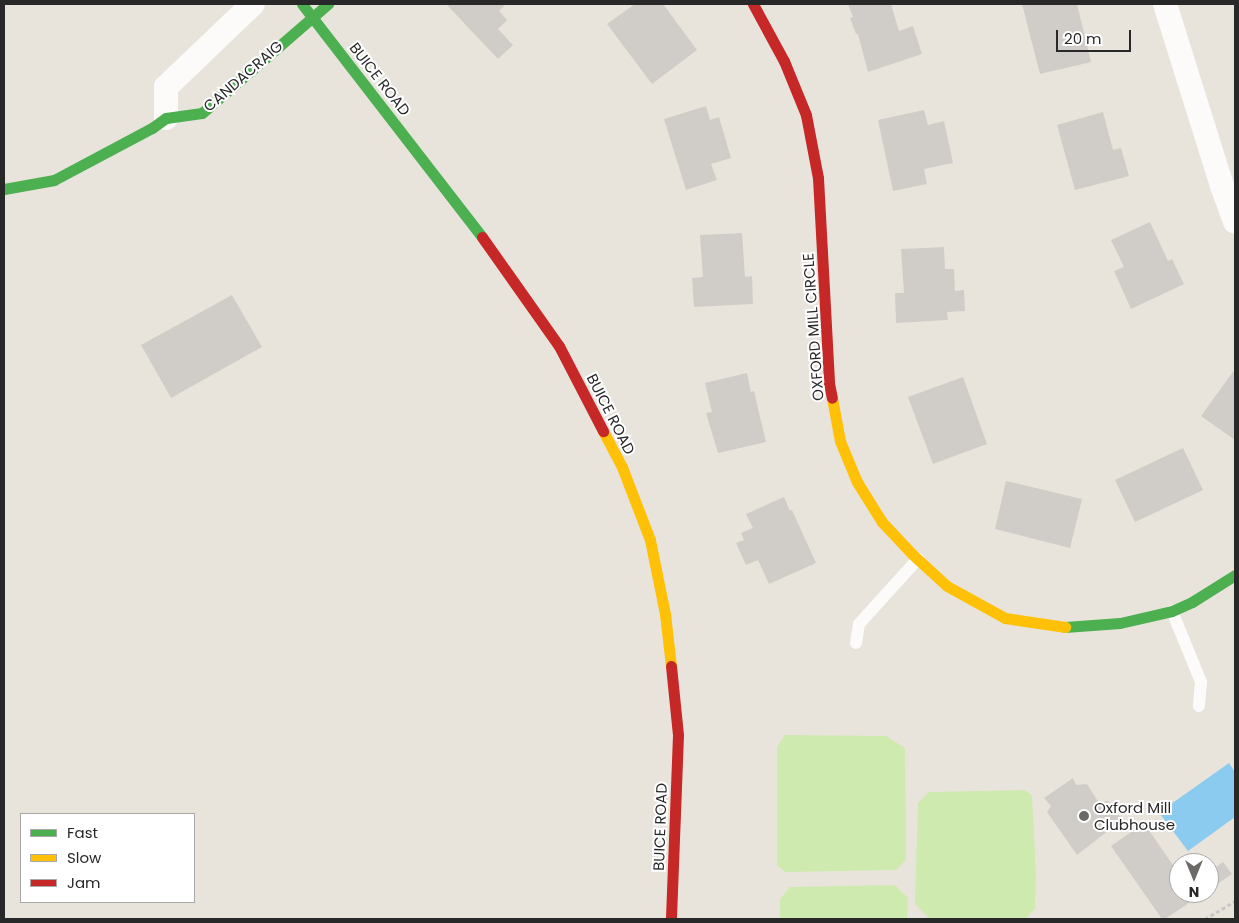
<!DOCTYPE html>
<style>
body{margin:0}
#map{position:relative;width:1239px;height:923px;overflow:hidden;background:#e8e4dc;font-family:Poppins,sans-serif}
div>[style]{position:absolute}
.pitch>*{inset:0;background:#cfeaaf}
.water>*{inset:0;background:#8bcbef}
.building>*{inset:0;background:#d0cdc8}
.path>*{height:3px;margin-top:-1.5px;transform-origin:0;background:repeating-linear-gradient(90deg,#c8c7c6 0 4px,transparent 0 6.5px)}
.lane>*{height:12px;margin:-6px;padding:0 6px;transform-origin:6px;border-radius:6px;background:#fcfbfa}
.street>*{height:24px;margin:-12px;padding:0 12px;transform-origin:12px;border-radius:12px;background:#fcfbfa}
.fast>*{height:11px;margin:-5.5px;padding:0 5.5px;transform-origin:5.5px;border-radius:5.5px;background:#4caf50}
.slow>*{height:11px;margin:-5.5px;padding:0 5.5px;transform-origin:5.5px;border-radius:5.5px;background:#ffc107}
.jam>*{height:11px;margin:-5.5px;padding:0 5.5px;transform-origin:5.5px;border-radius:5.5px;background:#c62828}
.dots>*{width:14px;height:14px;translate:-50% -50%;box-sizing:border-box;border:2px solid #fff;border-radius:50%}
span{translate:-50% -50%;white-space:nowrap;text-align:center;line-height:1.15;-webkit-text-stroke:4px #fff;paint-order:stroke}
.street-label{font-size:15px;color:#282828}
.poi-label{font-size:15px;color:#282828}
.left{translate:0 -50%;text-align:left}
.frame{position:absolute;inset:0;border:5px solid #282828;pointer-events:none}
.legend{position:absolute;left:20px;top:813px;width:175px;height:90px;box-sizing:border-box;background:#fff;border:1px solid #a9a9a9;margin:0;padding:6px 9px;list-style:none;font-size:15px;color:#282828}
.legend li{display:flex;align-items:center;gap:10px;height:25px}
.legend b{width:25px;border:1px solid #a9a9a9}
.north{position:absolute;left:1169px;top:853px;width:50px;height:50px;box-sizing:border-box;background:#fff;border:1px solid #a9a9a9;border-radius:50%;rotate:180deg;font-size:14px;font-weight:700;line-height:20px;text-align:center;color:#282828}
.north::after{content:'';display:block;margin:auto;width:18px;height:22px;background:#6b6a67;clip-path:polygon(50% 0,100% 100%,50% 72%,0 100%)}
.scale{position:absolute;left:1056px;top:30px;width:75px;height:22px;box-sizing:border-box;border:2px solid #282828;border-top:0;padding-left:6px;font-size:15px;line-height:18px;white-space:nowrap;color:#282828;-webkit-text-stroke:4px #fff;paint-order:stroke}
</style>
<div id="map">
<div class="pitch">
<i style="clip-path:polygon(785px 735px,886px 736px,905px 748px,906px 860px,896px 870px,785px 872px,777px 865px,777px 747px)"></i>
<i style="clip-path:polygon(1024px 790px,1032px 795px,1036px 874px,1035px 908px,1026px 919px,930px 919px,915px 904px,918px 803px,929px 792px)"></i>
<i style="clip-path:polygon(895px 885px,908px 898px,907px 919px,780px 919px,780px 899px,790px 887px)"></i>
</div>
<div class="water">
<i style="clip-path:polygon(1229px 763px,1235px 772px,1235px 817px,1188px 851px,1154px 806px,1159px 802px,1164px 809px)"></i>
</div>
<div class="building">
<i style="clip-path:polygon(448px 4px,506px 4px,499px 11px,507px 20px,498px 29px,513px 45px,498px 59px,447px 5px)"></i>
<i style="clip-path:polygon(635px 4px,663px 4px,697px 50px,652px 84px,607px 24px)"></i>
<i style="clip-path:polygon(848px 4px,891px 4px,899px 31px,913px 26px,922px 54px,868px 72px,858px 34px,856px 34px,850px 18px,853px 17px)"></i>
<i style="clip-path:polygon(1022px 4px,1077px 4px,1091px 62px,1040px 74px)"></i>
<i style="clip-path:polygon(706px 106px,710px 120px,719px 117px,731px 158px,711px 164px,717px 180px,686px 190px,664px 119px)"></i>
<i style="clip-path:polygon(924px 110px,928px 125px,944px 121px,953px 163px,924px 169px,927px 184px,893px 191px,878px 120px)"></i>
<i style="clip-path:polygon(1103px 112px,1113px 150px,1121px 148px,1129px 176px,1075px 190px,1057px 125px)"></i>
<i style="clip-path:polygon(1150px 222px,1168px 261px,1172px 259px,1184px 284px,1131px 309px,1114px 271px,1124px 267px,1111px 240px)"></i>
<i style="clip-path:polygon(742px 233px,745px 277px,752px 276px,753px 304px,694px 307px,692px 278px,703px 277px,700px 235px)"></i>
<i style="clip-path:polygon(944px 247px,945px 269px,954px 269px,955px 291px,964px 290px,965px 311px,947px 312px,948px 320px,896px 323px,895px 293px,904px 293px,901px 249px)"></i>
<i style="clip-path:polygon(232px 295px,262px 347px,171px 398px,141px 345px)"></i>
<i style="clip-path:polygon(1235px 369px,1235px 440px,1201px 416px)"></i>
<i style="clip-path:polygon(747px 373px,751px 392px,754px 391px,766px 442px,718px 453px,706px 413px,712px 412px,705px 383px)"></i>
<i style="clip-path:polygon(963px 377px,987px 444px,933px 464px,908px 397px)"></i>
<i style="clip-path:polygon(1183px 448px,1203px 490px,1135px 522px,1115px 480px)"></i>
<i style="clip-path:polygon(1006px 481px,1082px 499px,1070px 548px,995px 529px)"></i>
<i style="clip-path:polygon(784px 497px,790px 511px,792px 510px,816px 563px,769px 584px,758px 560px,746px 565px,736px 543px,744px 540px,741px 533px,753px 528px,746px 514px)"></i>
<i style="clip-path:polygon(1073px 778px,1076px 785px,1087px 784px,1099px 803px,1108px 801px,1122px 820px,1077px 855px,1047px 812px,1051px 806px,1044px 798px)"></i>
<i style="clip-path:polygon(1144px 823px,1179px 874px,1179px 893px,1204px 893px,1165px 919px,1162px 919px,1111px 846px)"></i>
<i style="clip-path:polygon(1223px 862px,1232px 874px,1209px 890px,1209px 872px)"></i>
</div>
<div class="path">
<i style="left:1205px;top:919px;width:35px;rotate:-31deg"></i>
</div>
<div class="lane">
<i style="left:1172px;top:611px;width:77px;rotate:67.8deg"></i>
<i style="left:1201px;top:682px;width:24px;rotate:95deg"></i>
<i style="left:856px;top:643px;width:19px;rotate:-81deg"></i>
<i style="left:859px;top:624px;width:88px;rotate:-47.8deg"></i>
</div>
<div class="street">
<i style="left:1165px;top:4px;width:191px;rotate:72.6deg"></i>
<i style="left:1222px;top:186px;width:38px;rotate:70deg"></i>
<i style="left:166px;top:118px;width:31px;rotate:-90deg"></i>
<i style="left:166px;top:87px;width:120px;rotate:-43.7deg"></i>
</div>
<div class="fast">
<i style="left:302px;top:4px;width:294px;rotate:52.3deg"></i>
<i style="left:4px;top:189px;width:51px;rotate:-10.2deg"></i>
<i style="left:54px;top:180px;width:111px;rotate:-28deg"></i>
<i style="left:152px;top:128px;width:17px;rotate:-36deg"></i>
<i style="left:166px;top:118px;width:36px;rotate:-8deg"></i>
<i style="left:202px;top:113px;width:167px;rotate:-40.9deg"></i>
<i style="left:1065px;top:627px;width:55px;rotate:-4.2deg"></i>
<i style="left:1120px;top:623px;width:53px;rotate:-13deg"></i>
<i style="left:1172px;top:611px;width:22px;rotate:-24deg"></i>
<i style="left:1192px;top:602px;width:51px;rotate:-32.1deg"></i>
</div>
<div class="slow">
<i style="left:832px;top:398px;width:44px;rotate:79.5deg"></i>
<i style="left:840px;top:441px;width:44px;rotate:67.5deg"></i>
<i style="left:857px;top:482px;width:47px;rotate:58deg"></i>
<i style="left:882px;top:522px;width:44px;rotate:46.8deg"></i>
<i style="left:912px;top:554px;width:47px;rotate:42.4deg"></i>
<i style="left:947px;top:586px;width:66px;rotate:28.9deg"></i>
<i style="left:1005px;top:618px;width:61px;rotate:8.5deg"></i>
<i style="left:603px;top:431px;width:41px;rotate:62.2deg"></i>
<i style="left:622px;top:467px;width:78px;rotate:69deg"></i>
<i style="left:650px;top:540px;width:76px;rotate:78.5deg"></i>
<i style="left:665px;top:614px;width:52px;rotate:83.4deg"></i>
</div>
<div class="jam">
<i style="left:753px;top:4px;width:65px;rotate:61.5deg"></i>
<i style="left:784px;top:61px;width:58px;rotate:67.8deg"></i>
<i style="left:806px;top:115px;width:64px;rotate:79.2deg"></i>
<i style="left:818px;top:178px;width:205px;rotate:86.9deg"></i>
<i style="left:829px;top:383px;width:15px;rotate:79deg"></i>
<i style="left:482px;top:237px;width:133px;rotate:54.8deg"></i>
<i style="left:559px;top:346px;width:96px;rotate:62.6deg"></i>
<i style="left:671px;top:666px;width:69px;rotate:84.2deg"></i>
<i style="left:678px;top:735px;width:184px;rotate:92.2deg"></i>
</div>
<div class="dots">
<i style="left:1084px;top:816px;background:#6b6a67"></i>
</div>
<div class="street-label">
<span style="left:243px;top:76px;rotate:-41deg">CANDACRAIG</span>
<span style="left:380px;top:79px;rotate:52deg">BUICE ROAD</span>
<span style="left:813px;top:327px;rotate:-94deg">OXFORD MILL CIRCLE</span>
<span style="left:611px;top:414px;rotate:63deg">BUICE ROAD</span>
<span style="left:660px;top:827px;rotate:-88deg">BUICE ROAD</span>
</div>
<div class="poi-label">
<span class="left" style="left:1094px;top:816px">Oxford Mill<br>Clubhouse</span>
</div>
<div class="frame"></div>
<ul class="legend">
<li><b style="height:6px;background:#4caf50"></b>Fast</li>
<li><b style="height:6px;background:#ffc107"></b>Slow</li>
<li><b style="height:6px;background:#c62828"></b>Jam</li>
</ul>
<div class="north">N</div>
<div class="scale">20 m</div>
</div>
